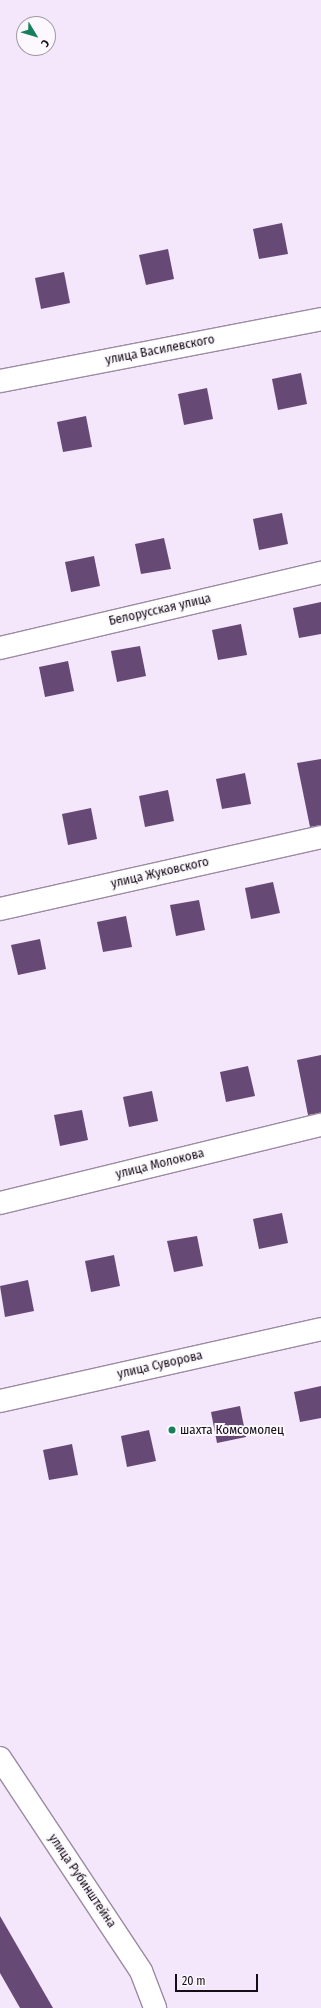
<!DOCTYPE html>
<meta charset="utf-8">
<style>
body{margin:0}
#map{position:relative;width:321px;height:2008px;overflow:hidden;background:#f4e7fc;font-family:"Fira Sans Condensed",sans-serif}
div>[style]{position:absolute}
.building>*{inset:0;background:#674976}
.roads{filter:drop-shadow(1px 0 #9b8ba3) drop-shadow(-1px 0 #9b8ba3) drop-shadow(0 1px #9b8ba3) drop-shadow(0 -1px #9b8ba3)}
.minor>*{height:22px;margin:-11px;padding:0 11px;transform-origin:11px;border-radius:11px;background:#fff}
.tertiary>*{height:22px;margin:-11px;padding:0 11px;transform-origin:11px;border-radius:11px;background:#fff}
.dots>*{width:11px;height:11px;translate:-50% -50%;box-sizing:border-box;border:2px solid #fcf8fe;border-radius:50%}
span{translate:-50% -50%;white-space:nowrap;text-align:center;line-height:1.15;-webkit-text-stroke:4px #fcf8fe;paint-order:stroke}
.street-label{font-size:13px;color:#140e17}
.poi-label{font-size:13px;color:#140e17}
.left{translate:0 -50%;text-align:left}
.north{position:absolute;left:16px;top:16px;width:40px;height:40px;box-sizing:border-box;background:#fcf8fe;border:1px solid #9f9aa2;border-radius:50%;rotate:128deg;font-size:11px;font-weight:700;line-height:16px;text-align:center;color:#140e17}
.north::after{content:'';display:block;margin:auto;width:14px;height:18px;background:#16805b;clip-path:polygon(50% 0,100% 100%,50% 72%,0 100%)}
.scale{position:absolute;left:175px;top:1974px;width:83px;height:18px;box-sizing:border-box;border:2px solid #140e17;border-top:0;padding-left:5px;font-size:12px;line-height:14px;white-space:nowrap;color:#140e17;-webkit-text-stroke:3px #fcf8fe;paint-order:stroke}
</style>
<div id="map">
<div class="building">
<i style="clip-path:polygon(282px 223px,288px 254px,259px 259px,253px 229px)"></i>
<i style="clip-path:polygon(168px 249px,174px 279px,146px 285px,139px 255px)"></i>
<i style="clip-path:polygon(64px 272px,70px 303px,41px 309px,35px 278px)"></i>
<i style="clip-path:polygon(301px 373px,307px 404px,278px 410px,272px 379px)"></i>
<i style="clip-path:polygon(207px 388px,213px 419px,184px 425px,178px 394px)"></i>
<i style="clip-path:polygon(86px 416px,92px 447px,63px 452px,57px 422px)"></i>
<i style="clip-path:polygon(282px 513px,288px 544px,259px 550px,253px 519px)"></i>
<i style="clip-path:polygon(164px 538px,171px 569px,141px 574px,135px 544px)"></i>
<i style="clip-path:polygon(94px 556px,100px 586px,71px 592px,65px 562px)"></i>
<i style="clip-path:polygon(321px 602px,321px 634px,299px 638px,293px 608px)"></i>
<i style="clip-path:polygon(241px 624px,247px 655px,218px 660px,212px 630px)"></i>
<i style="clip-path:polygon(140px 646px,146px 676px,117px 682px,111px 651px)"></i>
<i style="clip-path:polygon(68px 661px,74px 691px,45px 697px,39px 667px)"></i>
<i style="clip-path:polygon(321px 759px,321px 825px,310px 827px,297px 763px)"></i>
<i style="clip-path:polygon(245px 773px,251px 804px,222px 809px,216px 779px)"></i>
<i style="clip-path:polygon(168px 790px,174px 821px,145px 827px,139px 796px)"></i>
<i style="clip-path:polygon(91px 808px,97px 839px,68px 845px,62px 814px)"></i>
<i style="clip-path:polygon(273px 882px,280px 913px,251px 919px,245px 888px)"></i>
<i style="clip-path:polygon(199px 900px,205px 930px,176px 936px,170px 905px)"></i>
<i style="clip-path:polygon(126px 916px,132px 947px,103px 952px,97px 922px)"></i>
<i style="clip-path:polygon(40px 939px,46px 969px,18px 975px,11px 945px)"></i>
<i style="clip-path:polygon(321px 1055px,321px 1113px,308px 1115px,297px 1060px)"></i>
<i style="clip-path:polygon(248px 1066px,255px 1096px,226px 1102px,220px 1072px)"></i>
<i style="clip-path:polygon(152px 1091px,158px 1121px,129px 1127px,123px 1097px)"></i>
<i style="clip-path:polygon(82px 1110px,88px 1140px,60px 1146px,54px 1115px)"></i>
<i style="clip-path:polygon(282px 1213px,288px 1243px,259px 1249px,253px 1219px)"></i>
<i style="clip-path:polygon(197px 1236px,203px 1266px,174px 1272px,167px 1241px)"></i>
<i style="clip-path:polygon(114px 1255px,120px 1286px,91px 1292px,85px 1261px)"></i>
<i style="clip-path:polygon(28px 1280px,34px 1311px,5px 1317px,0 1286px)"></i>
<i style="clip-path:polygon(321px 1386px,321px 1418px,300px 1422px,294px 1392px)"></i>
<i style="clip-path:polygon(240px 1406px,246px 1437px,217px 1443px,211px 1412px)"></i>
<i style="clip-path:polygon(149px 1430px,156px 1461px,127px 1467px,121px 1436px)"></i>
<i style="clip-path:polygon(72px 1444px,78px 1475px,49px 1480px,43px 1450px)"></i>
<i style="clip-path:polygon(0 1916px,53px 2008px,20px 2008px,0 1973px)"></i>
</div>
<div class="roads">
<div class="minor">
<i style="left:0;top:381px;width:327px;rotate:-10.9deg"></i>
<i style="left:0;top:648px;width:330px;rotate:-13.2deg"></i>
<i style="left:0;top:909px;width:329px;rotate:-12.6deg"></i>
<i style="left:0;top:1203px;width:330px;rotate:-13.7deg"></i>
<i style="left:0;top:1758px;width:255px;rotate:56.5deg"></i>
<i style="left:141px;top:1971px;width:40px;rotate:69deg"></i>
</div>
<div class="tertiary">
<i style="left:0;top:1401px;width:329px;rotate:-12.6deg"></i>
</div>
</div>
<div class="dots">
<i style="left:172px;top:1430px;background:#16805b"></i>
</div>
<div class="street-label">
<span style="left:160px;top:350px;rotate:-11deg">улица Василевского</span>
<span style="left:160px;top:610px;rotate:-13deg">Белорусская улица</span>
<span style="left:160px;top:873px;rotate:-13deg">улица Жуковского</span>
<span style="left:160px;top:1164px;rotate:-14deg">улица Молокова</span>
<span style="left:160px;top:1365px;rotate:-13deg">улица Суворова</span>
<span style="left:82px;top:1881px;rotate:56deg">улица Рубинштейна</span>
</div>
<div class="poi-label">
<span class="left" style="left:180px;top:1430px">шахта Комсомолец</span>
</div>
<div class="north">С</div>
<div class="scale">20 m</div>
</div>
